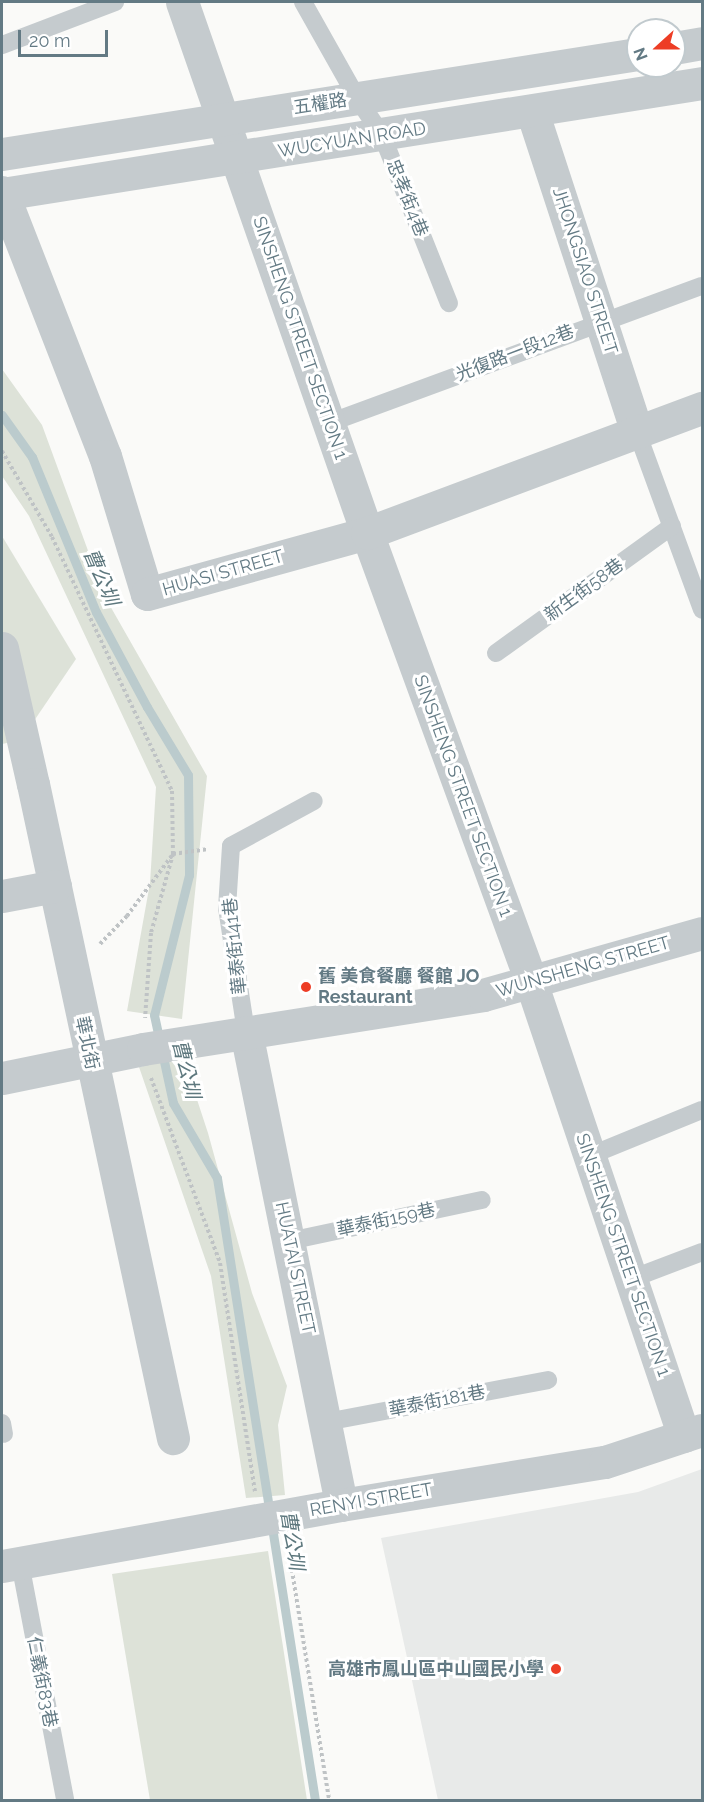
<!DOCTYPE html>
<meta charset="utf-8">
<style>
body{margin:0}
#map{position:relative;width:704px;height:1802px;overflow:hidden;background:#fafaf8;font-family:Raleway,"Noto Sans TC",sans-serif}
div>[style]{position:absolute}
.built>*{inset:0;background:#e8eae9}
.green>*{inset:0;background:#dde2d8}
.stream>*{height:9px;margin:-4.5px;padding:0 4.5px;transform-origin:4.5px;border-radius:4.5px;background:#bbcbcd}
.path>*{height:4px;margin-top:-2px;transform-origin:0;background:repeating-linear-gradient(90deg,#bfc3c5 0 3px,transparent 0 6px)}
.service>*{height:18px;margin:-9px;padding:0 9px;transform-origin:9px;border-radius:9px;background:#c5cbce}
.minor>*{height:33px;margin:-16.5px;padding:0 16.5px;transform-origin:16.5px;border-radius:16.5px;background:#c5cbce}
.dots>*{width:16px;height:16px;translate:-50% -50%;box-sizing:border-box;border:3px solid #fff;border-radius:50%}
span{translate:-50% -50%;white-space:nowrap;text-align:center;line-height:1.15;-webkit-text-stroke:6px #fff;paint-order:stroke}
.street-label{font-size:18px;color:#637a84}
.poi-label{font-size:18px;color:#637a84;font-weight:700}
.left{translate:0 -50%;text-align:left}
.right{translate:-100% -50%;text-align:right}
.water-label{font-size:20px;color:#5e787e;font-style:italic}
.frame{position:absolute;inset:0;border:3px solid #637a84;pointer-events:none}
.north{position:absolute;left:626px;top:18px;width:60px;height:60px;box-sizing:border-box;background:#fff;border:2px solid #c1cace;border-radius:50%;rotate:249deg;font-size:16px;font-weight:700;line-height:24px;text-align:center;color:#637a84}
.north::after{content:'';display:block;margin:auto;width:21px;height:27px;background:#ed3d25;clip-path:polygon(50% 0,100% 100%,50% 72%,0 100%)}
.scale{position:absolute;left:18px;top:30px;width:90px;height:27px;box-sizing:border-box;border:3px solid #637a84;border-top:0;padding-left:8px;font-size:18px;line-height:21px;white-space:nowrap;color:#637a84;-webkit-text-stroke:4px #fff;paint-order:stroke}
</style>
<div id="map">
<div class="built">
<i style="clip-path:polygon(702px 1469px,702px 1800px,438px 1800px,381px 1538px,638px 1492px)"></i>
</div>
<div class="green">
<i style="clip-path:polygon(2px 369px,42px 425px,105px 597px,207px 776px,182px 1019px,127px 1011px,150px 883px,156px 787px,29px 516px,2px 476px)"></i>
<i style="clip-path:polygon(2px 536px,76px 659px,21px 740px,2px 744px)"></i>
<i style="clip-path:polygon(183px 1057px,208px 1133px,252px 1293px,287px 1386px,278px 1425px,285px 1495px,246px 1498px,211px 1276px,139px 1067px)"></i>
<i style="clip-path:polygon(268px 1551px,307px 1800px,150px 1800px,112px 1574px)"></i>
</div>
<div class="stream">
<i style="left:2px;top:415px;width:52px;rotate:54.5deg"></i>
<i style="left:32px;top:457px;width:168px;rotate:67.6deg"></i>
<i style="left:96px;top:612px;width:108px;rotate:61.8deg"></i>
<i style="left:147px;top:707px;width:79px;rotate:58.9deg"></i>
<i style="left:188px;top:775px;width:100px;rotate:89.4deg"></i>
<i style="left:189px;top:875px;width:144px;rotate:104deg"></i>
<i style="left:154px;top:1015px;width:90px;rotate:77.8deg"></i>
<i style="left:173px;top:1103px;width:87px;rotate:59.6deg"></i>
<i style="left:217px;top:1178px;width:630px;rotate:81.05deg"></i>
</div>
<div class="path">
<i style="left:2px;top:451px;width:99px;rotate:59.8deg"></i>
<i style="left:52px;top:537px;width:281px;rotate:64.7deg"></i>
<i style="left:172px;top:791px;width:63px;rotate:89.1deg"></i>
<i style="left:173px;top:854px;width:82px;rotate:105.6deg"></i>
<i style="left:151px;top:933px;width:85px;rotate:94deg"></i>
<i style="left:100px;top:944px;width:39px;rotate:-46deg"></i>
<i style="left:127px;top:916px;width:77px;rotate:-53.4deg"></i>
<i style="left:173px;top:854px;width:34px;rotate:-8deg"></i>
<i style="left:151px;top:1078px;width:197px;rotate:69.5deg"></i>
<i style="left:220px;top:1263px;width:231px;rotate:81.3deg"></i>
<i style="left:288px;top:1546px;width:257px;rotate:80.8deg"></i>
</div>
<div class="service">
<i style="left:303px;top:2px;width:110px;rotate:60.6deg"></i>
<i style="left:357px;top:98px;width:45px;rotate:56deg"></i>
<i style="left:382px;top:135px;width:181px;rotate:68.3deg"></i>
<i style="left:2px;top:45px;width:121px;rotate:-20.8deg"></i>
<i style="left:329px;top:423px;width:397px;rotate:-20.2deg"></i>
<i style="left:637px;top:432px;width:189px;rotate:69.9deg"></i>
<i style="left:496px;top:653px;width:217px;rotate:-35.8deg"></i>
<i style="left:246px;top:1032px;width:125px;rotate:-98.7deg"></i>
<i style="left:227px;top:908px;width:62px;rotate:-86.3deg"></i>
<i style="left:231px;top:846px;width:94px;rotate:-28.5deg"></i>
<i style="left:589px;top:1156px;width:122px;rotate:-22.2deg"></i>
<i style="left:289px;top:1241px;width:197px;rotate:-12deg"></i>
<i style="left:631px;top:1279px;width:76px;rotate:-20.8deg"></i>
<i style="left:326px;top:1422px;width:226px;rotate:-10.7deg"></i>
<i style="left:2px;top:1423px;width:11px;rotate:80deg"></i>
<i style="left:20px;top:1563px;width:241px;rotate:79.2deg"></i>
</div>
<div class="minor">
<i style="left:182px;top:2px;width:562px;rotate:70.79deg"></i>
<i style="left:367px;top:533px;width:478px;rotate:69.9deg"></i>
<i style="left:531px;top:982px;width:479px;rotate:71.4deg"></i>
<i style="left:674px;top:48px;width:28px;rotate:-10deg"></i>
<i style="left:532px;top:111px;width:338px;rotate:71.9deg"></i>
<i style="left:2px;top:154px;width:644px;rotate:-8.94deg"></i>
<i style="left:2px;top:192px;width:283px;rotate:68.7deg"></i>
<i style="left:105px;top:456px;width:144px;rotate:73.1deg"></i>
<i style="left:147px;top:594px;width:228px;rotate:-15.5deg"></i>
<i style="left:367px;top:533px;width:358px;rotate:-20.5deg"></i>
<i style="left:2px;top:194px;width:709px;rotate:-9.01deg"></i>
<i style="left:2px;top:648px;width:139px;rotate:77.2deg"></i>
<i style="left:33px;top:784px;width:669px;rotate:77.92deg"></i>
<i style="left:2px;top:896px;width:54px;rotate:-10.7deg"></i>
<i style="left:246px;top:1032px;width:482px;rotate:78.6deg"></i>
<i style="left:2px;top:1078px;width:144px;rotate:-11.6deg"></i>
<i style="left:143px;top:1049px;width:344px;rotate:-9deg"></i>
<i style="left:483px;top:995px;width:228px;rotate:-15.8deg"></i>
<i style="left:2px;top:1566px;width:344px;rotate:-10.2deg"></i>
<i style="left:341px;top:1505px;width:267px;rotate:-9.3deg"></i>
<i style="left:605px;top:1462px;width:102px;rotate:-18.3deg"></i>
</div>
<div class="dots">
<i style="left:306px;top:987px;background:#ed3d25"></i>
<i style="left:556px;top:1669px;background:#ed3d25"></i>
</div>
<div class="street-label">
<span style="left:320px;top:104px;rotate:-9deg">五權路</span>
<span style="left:352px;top:140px;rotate:-9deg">WUCYUAN ROAD</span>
<span style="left:407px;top:198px;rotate:68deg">忠孝街4巷</span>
<span style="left:585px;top:271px;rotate:72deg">JHONGSIAO STREET</span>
<span style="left:300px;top:338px;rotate:71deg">SINSHENG STREET SECTION 1</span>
<span style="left:515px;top:353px;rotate:-21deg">光復路一段12巷</span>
<span style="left:223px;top:573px;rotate:-16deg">HUASI STREET</span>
<span style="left:584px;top:590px;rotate:-36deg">新生街58巷</span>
<span style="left:463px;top:796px;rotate:70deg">SINSHENG STREET SECTION 1</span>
<span style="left:235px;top:946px;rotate:-96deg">華泰街141巷</span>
<span style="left:583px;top:967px;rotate:-16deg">WUNSHENG STREET</span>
<span style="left:87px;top:1043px;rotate:78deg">華北街</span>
<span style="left:386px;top:1220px;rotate:-12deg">華泰街159巷</span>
<span style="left:623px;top:1255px;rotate:71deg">SINSHENG STREET SECTION 1</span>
<span style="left:295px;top:1268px;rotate:78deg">HUATAI STREET</span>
<span style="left:437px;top:1401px;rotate:-11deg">華泰街181巷</span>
<span style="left:371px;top:1500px;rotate:-10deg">RENYI STREET</span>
<span style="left:42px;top:1682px;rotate:79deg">仁義街83巷</span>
</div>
<div class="poi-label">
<span class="left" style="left:318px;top:987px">舊 美食餐廳 餐館 JO<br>Restaurant</span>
<span class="right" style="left:544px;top:1669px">高雄市鳳山區中山國民小學</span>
</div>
<div class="water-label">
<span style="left:101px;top:577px;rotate:67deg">曹公圳</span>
<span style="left:186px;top:1069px;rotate:76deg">曹公圳</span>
<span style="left:292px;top:1540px;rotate:81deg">曹公圳</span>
</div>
<div class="frame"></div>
<div class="north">N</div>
<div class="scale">20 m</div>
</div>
